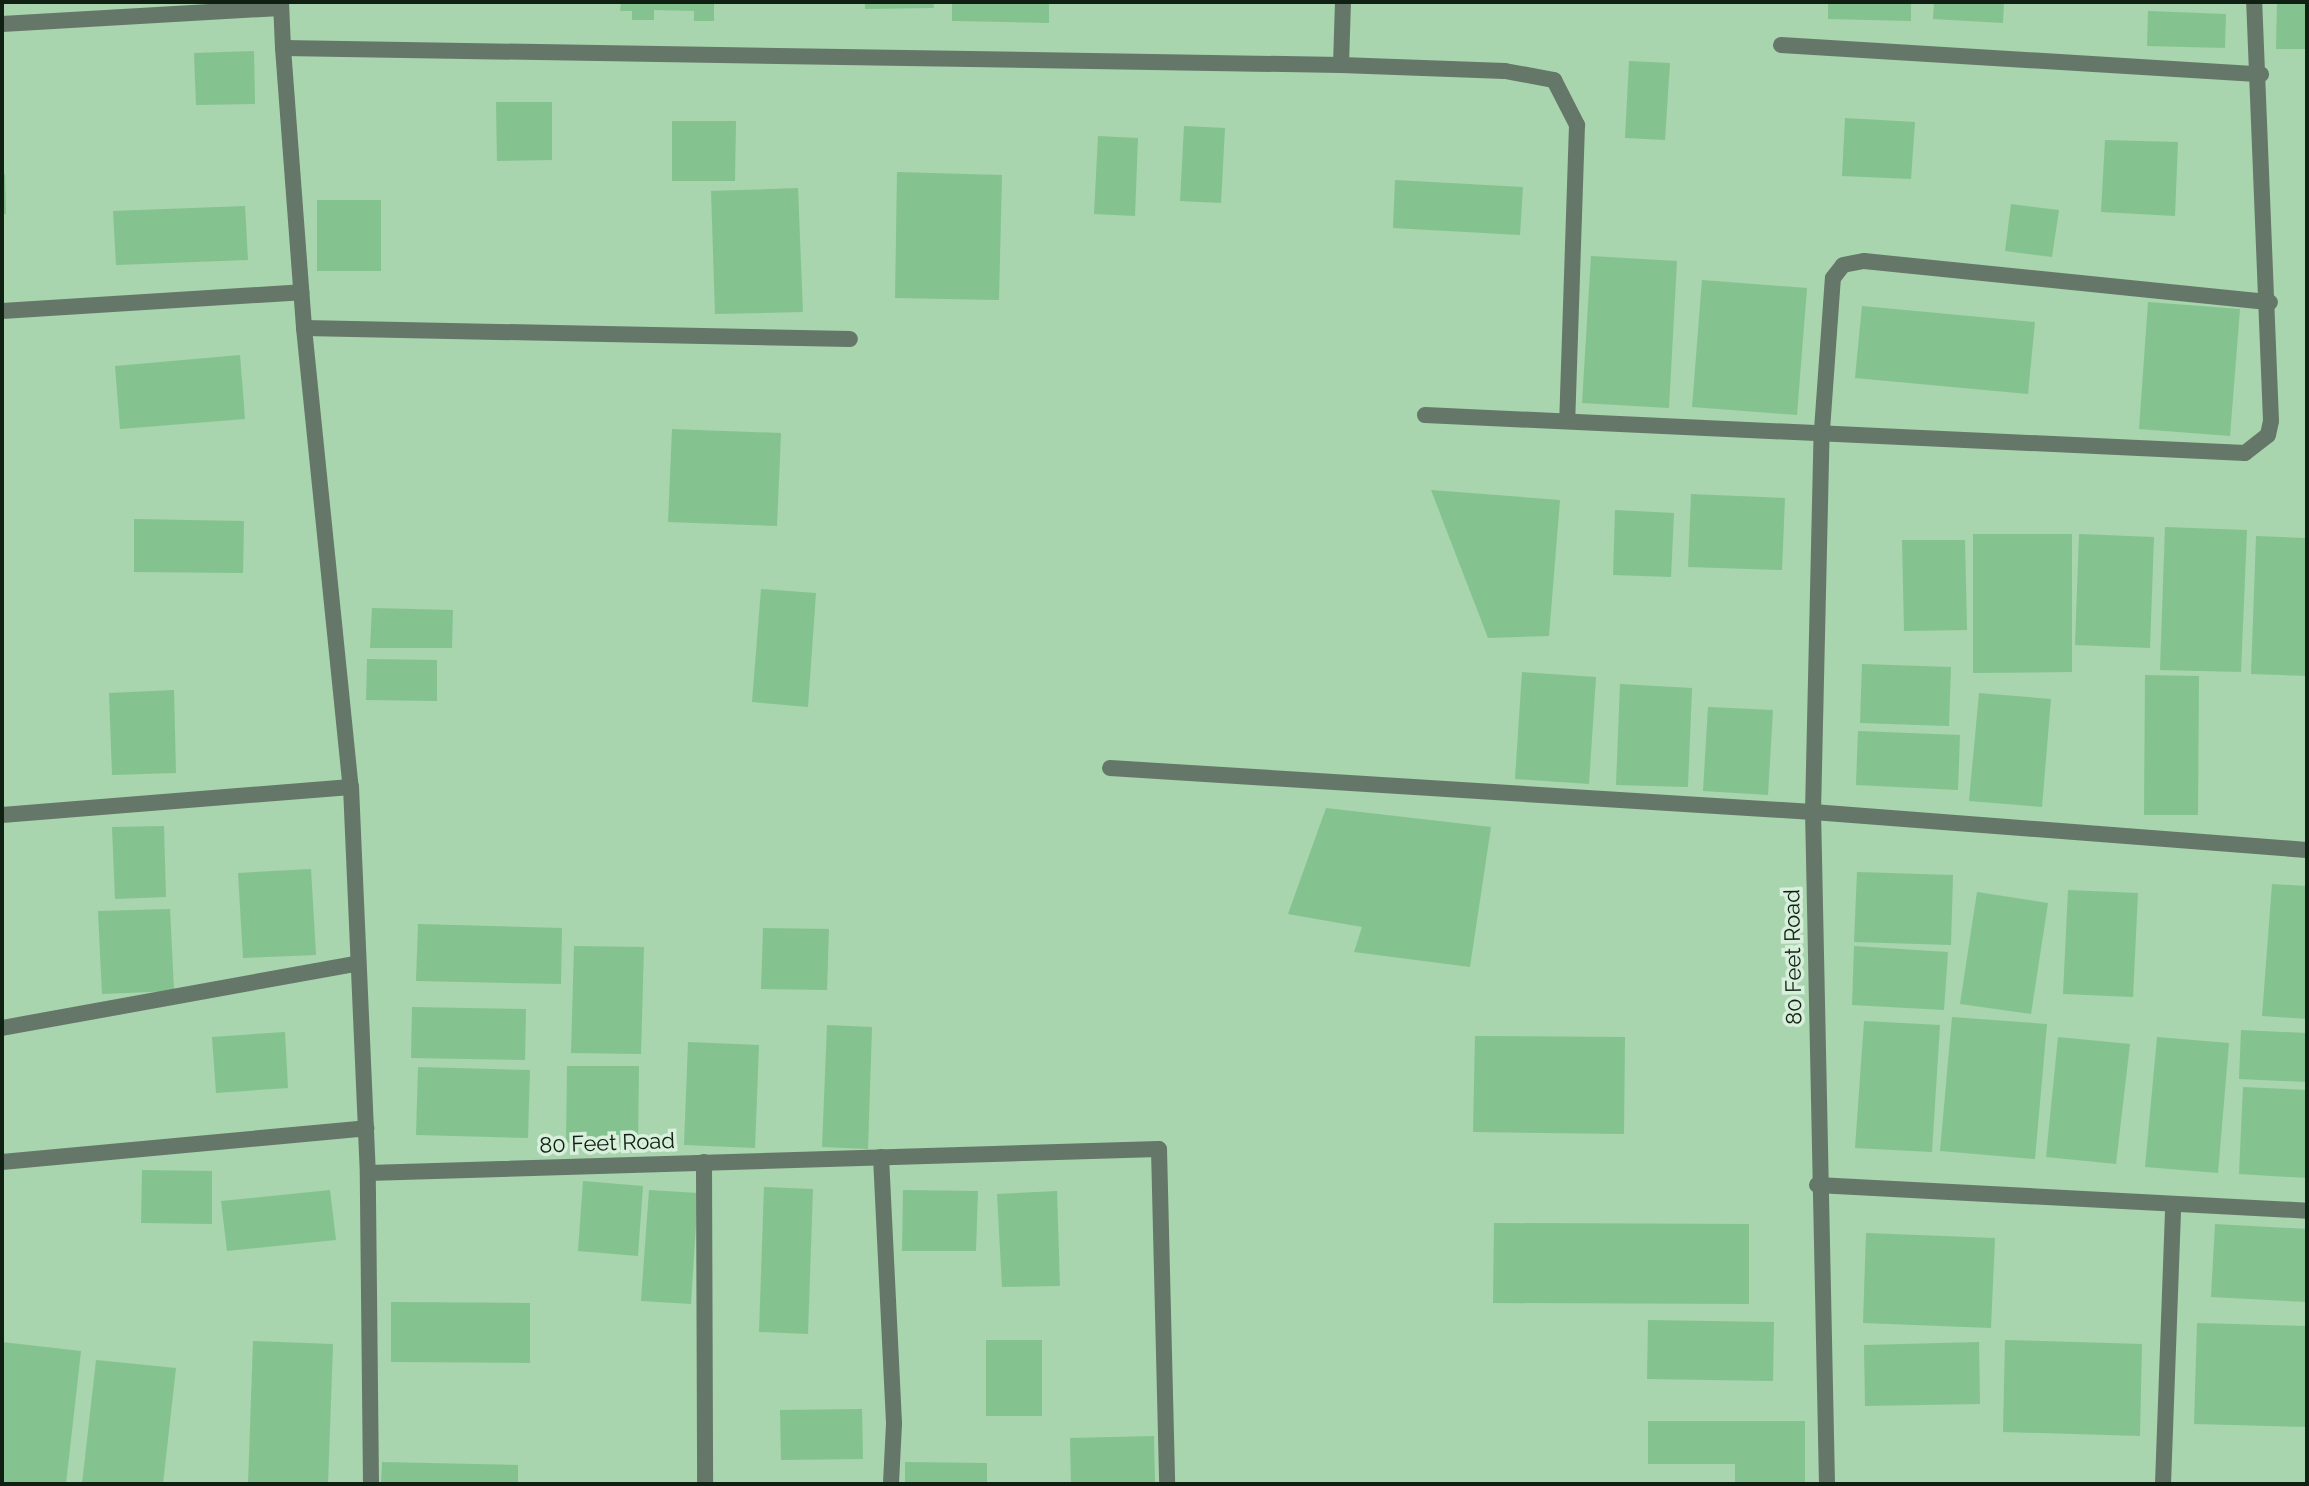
<!DOCTYPE html>
<style>
body{margin:0}
#map{position:relative;width:2309px;height:1486px;overflow:hidden;background:#a8d4ae;font-family:Raleway,sans-serif}
div>[style]{position:absolute}
.building>*{inset:0;background:#84c38f}
.minor>*{height:16px;margin:-8px;padding:0 8px;transform-origin:8px;border-radius:8px;background:#657768}
span{translate:-50% -50%;white-space:nowrap;text-align:center;line-height:1.15;-webkit-text-stroke:7px #d8efdb;paint-order:stroke}
.street-label{font-size:22px;color:#102113}
.frame{position:absolute;inset:0;border:4px solid #102113;pointer-events:none}
</style>
<div id="map">
<div class="building">
<i style="clip-path:polygon(621px 2px,714px 2px,714px 21px,694px 21px,694px 11px,654px 10px,654px 20px,632px 20px,632px 11px,620px 11px)"></i>
<i style="clip-path:polygon(865px 2px,933px 2px,934px 8px,865px 9px)"></i>
<i style="clip-path:polygon(952px 2px,1049px 2px,1049px 23px,952px 21px)"></i>
<i style="clip-path:polygon(1828px 2px,1911px 2px,1911px 21px,1828px 19px)"></i>
<i style="clip-path:polygon(1934px 2px,2004px 2px,2003px 23px,1933px 19px)"></i>
<i style="clip-path:polygon(2277px 2px,2307px 2px,2307px 49px,2276px 49px)"></i>
<i style="clip-path:polygon(2148px 11px,2226px 14px,2225px 48px,2147px 46px)"></i>
<i style="clip-path:polygon(254px 51px,255px 104px,196px 105px,194px 53px)"></i>
<i style="clip-path:polygon(1629px 61px,1670px 63px,1665px 140px,1625px 138px)"></i>
<i style="clip-path:polygon(496px 102px,552px 102px,552px 160px,497px 161px)"></i>
<i style="clip-path:polygon(1845px 118px,1915px 122px,1911px 179px,1842px 176px)"></i>
<i style="clip-path:polygon(672px 121px,736px 121px,735px 181px,672px 181px)"></i>
<i style="clip-path:polygon(1184px 126px,1225px 128px,1221px 203px,1180px 201px)"></i>
<i style="clip-path:polygon(1098px 136px,1138px 138px,1135px 216px,1094px 214px)"></i>
<i style="clip-path:polygon(2105px 140px,2178px 142px,2175px 216px,2101px 212px)"></i>
<i style="clip-path:polygon(897px 172px,1002px 175px,999px 300px,895px 298px)"></i>
<i style="clip-path:polygon(2px 174px,5px 174px,6px 214px,2px 214px)"></i>
<i style="clip-path:polygon(1395px 180px,1523px 187px,1520px 235px,1393px 228px)"></i>
<i style="clip-path:polygon(798px 188px,803px 312px,715px 314px,711px 191px)"></i>
<i style="clip-path:polygon(317px 200px,381px 200px,381px 271px,317px 271px)"></i>
<i style="clip-path:polygon(2011px 204px,2059px 210px,2052px 257px,2005px 251px)"></i>
<i style="clip-path:polygon(245px 206px,248px 260px,116px 265px,113px 211px)"></i>
<i style="clip-path:polygon(1591px 256px,1677px 261px,1669px 408px,1582px 403px)"></i>
<i style="clip-path:polygon(1702px 280px,1807px 288px,1797px 415px,1692px 407px)"></i>
<i style="clip-path:polygon(2148px 302px,2240px 309px,2230px 436px,2139px 429px)"></i>
<i style="clip-path:polygon(1862px 306px,2035px 322px,2028px 394px,1855px 378px)"></i>
<i style="clip-path:polygon(240px 355px,245px 419px,120px 429px,115px 366px)"></i>
<i style="clip-path:polygon(672px 429px,781px 433px,777px 526px,668px 522px)"></i>
<i style="clip-path:polygon(1431px 490px,1560px 500px,1549px 636px,1488px 638px)"></i>
<i style="clip-path:polygon(1691px 494px,1785px 498px,1782px 570px,1688px 567px)"></i>
<i style="clip-path:polygon(1615px 510px,1674px 513px,1671px 577px,1613px 575px)"></i>
<i style="clip-path:polygon(134px 519px,244px 521px,243px 573px,134px 572px)"></i>
<i style="clip-path:polygon(2165px 527px,2247px 530px,2241px 672px,2160px 670px)"></i>
<i style="clip-path:polygon(1973px 534px,2072px 534px,2072px 672px,1973px 673px)"></i>
<i style="clip-path:polygon(2079px 534px,2154px 537px,2150px 648px,2075px 645px)"></i>
<i style="clip-path:polygon(2256px 536px,2307px 538px,2307px 676px,2251px 674px)"></i>
<i style="clip-path:polygon(1902px 540px,1965px 540px,1967px 630px,1904px 631px)"></i>
<i style="clip-path:polygon(761px 589px,816px 593px,808px 707px,752px 702px)"></i>
<i style="clip-path:polygon(372px 608px,453px 610px,452px 648px,370px 648px)"></i>
<i style="clip-path:polygon(367px 659px,437px 660px,437px 701px,366px 700px)"></i>
<i style="clip-path:polygon(1862px 664px,1951px 667px,1949px 726px,1860px 723px)"></i>
<i style="clip-path:polygon(1522px 672px,1596px 677px,1589px 784px,1515px 779px)"></i>
<i style="clip-path:polygon(2145px 675px,2199px 676px,2198px 815px,2144px 815px)"></i>
<i style="clip-path:polygon(1620px 684px,1692px 688px,1688px 787px,1616px 785px)"></i>
<i style="clip-path:polygon(174px 690px,176px 773px,112px 775px,109px 693px)"></i>
<i style="clip-path:polygon(1979px 693px,2051px 699px,2042px 807px,1969px 801px)"></i>
<i style="clip-path:polygon(1708px 707px,1773px 710px,1768px 795px,1703px 791px)"></i>
<i style="clip-path:polygon(1858px 731px,1960px 735px,1958px 790px,1856px 785px)"></i>
<i style="clip-path:polygon(1326px 808px,1491px 827px,1470px 967px,1354px 952px,1362px 927px,1288px 914px)"></i>
<i style="clip-path:polygon(164px 826px,166px 897px,115px 899px,112px 827px)"></i>
<i style="clip-path:polygon(311px 869px,316px 955px,243px 958px,238px 873px)"></i>
<i style="clip-path:polygon(1857px 872px,1953px 875px,1951px 945px,1854px 942px)"></i>
<i style="clip-path:polygon(2272px 884px,2307px 886px,2307px 1019px,2262px 1016px)"></i>
<i style="clip-path:polygon(2068px 890px,2138px 893px,2133px 997px,2063px 994px)"></i>
<i style="clip-path:polygon(1977px 892px,2048px 903px,2031px 1014px,1960px 1004px)"></i>
<i style="clip-path:polygon(170px 909px,174px 991px,102px 994px,98px 911px)"></i>
<i style="clip-path:polygon(418px 924px,562px 928px,561px 984px,416px 981px)"></i>
<i style="clip-path:polygon(763px 928px,829px 929px,827px 990px,761px 989px)"></i>
<i style="clip-path:polygon(574px 946px,644px 947px,641px 1054px,571px 1053px)"></i>
<i style="clip-path:polygon(1854px 946px,1948px 952px,1944px 1010px,1852px 1005px)"></i>
<i style="clip-path:polygon(412px 1007px,526px 1009px,525px 1060px,411px 1058px)"></i>
<i style="clip-path:polygon(1952px 1017px,2047px 1024px,2035px 1159px,1940px 1151px)"></i>
<i style="clip-path:polygon(1864px 1021px,1940px 1025px,1932px 1152px,1855px 1148px)"></i>
<i style="clip-path:polygon(827px 1025px,872px 1027px,868px 1149px,822px 1147px)"></i>
<i style="clip-path:polygon(2241px 1030px,2307px 1033px,2307px 1082px,2239px 1079px)"></i>
<i style="clip-path:polygon(285px 1032px,288px 1088px,216px 1093px,212px 1037px)"></i>
<i style="clip-path:polygon(1475px 1036px,1625px 1037px,1624px 1134px,1473px 1132px)"></i>
<i style="clip-path:polygon(2058px 1037px,2130px 1044px,2116px 1164px,2046px 1157px)"></i>
<i style="clip-path:polygon(2157px 1037px,2229px 1043px,2218px 1173px,2145px 1167px)"></i>
<i style="clip-path:polygon(688px 1042px,759px 1045px,755px 1148px,684px 1145px)"></i>
<i style="clip-path:polygon(567px 1066px,639px 1066px,638px 1143px,566px 1143px)"></i>
<i style="clip-path:polygon(418px 1067px,530px 1070px,528px 1138px,416px 1135px)"></i>
<i style="clip-path:polygon(2243px 1087px,2307px 1090px,2307px 1178px,2239px 1174px)"></i>
<i style="clip-path:polygon(142px 1170px,212px 1171px,212px 1224px,141px 1223px)"></i>
<i style="clip-path:polygon(583px 1181px,643px 1186px,638px 1256px,578px 1251px)"></i>
<i style="clip-path:polygon(764px 1187px,813px 1189px,808px 1334px,759px 1332px)"></i>
<i style="clip-path:polygon(330px 1190px,336px 1240px,227px 1251px,221px 1201px)"></i>
<i style="clip-path:polygon(649px 1190px,698px 1193px,691px 1304px,641px 1301px)"></i>
<i style="clip-path:polygon(903px 1190px,978px 1191px,976px 1251px,902px 1251px)"></i>
<i style="clip-path:polygon(1057px 1191px,1060px 1286px,1002px 1287px,997px 1194px)"></i>
<i style="clip-path:polygon(1494px 1223px,1749px 1224px,1749px 1304px,1493px 1303px)"></i>
<i style="clip-path:polygon(2215px 1224px,2307px 1229px,2307px 1302px,2211px 1297px)"></i>
<i style="clip-path:polygon(1866px 1233px,1995px 1238px,1991px 1328px,1863px 1323px)"></i>
<i style="clip-path:polygon(391px 1302px,530px 1303px,530px 1363px,391px 1362px)"></i>
<i style="clip-path:polygon(1648px 1320px,1774px 1322px,1773px 1381px,1647px 1379px)"></i>
<i style="clip-path:polygon(2197px 1323px,2307px 1326px,2307px 1427px,2194px 1424px)"></i>
<i style="clip-path:polygon(986px 1340px,1042px 1340px,1042px 1416px,986px 1416px)"></i>
<i style="clip-path:polygon(2005px 1340px,2142px 1344px,2140px 1436px,2003px 1432px)"></i>
<i style="clip-path:polygon(253px 1341px,333px 1344px,328px 1484px,248px 1484px)"></i>
<i style="clip-path:polygon(2px 1342px,81px 1351px,66px 1484px,2px 1484px)"></i>
<i style="clip-path:polygon(1979px 1342px,1980px 1404px,1865px 1406px,1864px 1345px)"></i>
<i style="clip-path:polygon(96px 1360px,176px 1368px,163px 1484px,82px 1484px)"></i>
<i style="clip-path:polygon(862px 1409px,863px 1459px,781px 1460px,780px 1410px)"></i>
<i style="clip-path:polygon(1648px 1421px,1805px 1421px,1805px 1484px,1735px 1484px,1735px 1464px,1648px 1464px)"></i>
<i style="clip-path:polygon(1154px 1436px,1155px 1484px,1071px 1484px,1070px 1438px)"></i>
<i style="clip-path:polygon(382px 1462px,518px 1465px,518px 1484px,381px 1484px)"></i>
<i style="clip-path:polygon(905px 1462px,987px 1463px,987px 1484px,905px 1484px)"></i>
</div>
<div class="minor">
<i style="left:281px;top:2px;width:46px;rotate:87.5deg"></i>
<i style="left:283px;top:48px;width:1058px;rotate:0.92deg"></i>
<i style="left:1341px;top:65px;width:164px;rotate:2.1deg"></i>
<i style="left:1505px;top:71px;width:50px;rotate:10.4deg"></i>
<i style="left:1554px;top:80px;width:51px;rotate:62.9deg"></i>
<i style="left:1577px;top:125px;width:295px;rotate:91.9deg"></i>
<i style="left:2px;top:24px;width:279px;rotate:-3.3deg"></i>
<i style="left:1781px;top:45px;width:481px;rotate:3.5deg"></i>
<i style="left:283px;top:48px;width:281px;rotate:85.7deg"></i>
<i style="left:304px;top:328px;width:461px;rotate:84.2deg"></i>
<i style="left:351px;top:787px;width:386px;rotate:87.5deg"></i>
<i style="left:1341px;top:65px;width:63px;rotate:-88.2deg"></i>
<i style="left:2px;top:311px;width:300px;rotate:-3.6deg"></i>
<i style="left:304px;top:328px;width:546px;rotate:1.15deg"></i>
<i style="left:1425px;top:415px;width:821px;rotate:2.65deg"></i>
<i style="left:2245px;top:453px;width:29px;rotate:-38deg"></i>
<i style="left:2268px;top:435px;width:14px;rotate:-78deg"></i>
<i style="left:2271px;top:421px;width:419px;rotate:-92.3deg"></i>
<i style="left:1110px;top:768px;width:704px;rotate:3.58deg"></i>
<i style="left:1813px;top:812px;width:495px;rotate:4.4deg"></i>
<i style="left:2px;top:815px;width:350px;rotate:-4.6deg"></i>
<i style="left:2px;top:1028px;width:362px;rotate:-10.3deg"></i>
<i style="left:881px;top:1157px;width:267px;rotate:87.2deg"></i>
<i style="left:894px;top:1424px;width:60px;rotate:92.9deg"></i>
<i style="left:2px;top:1162px;width:366px;rotate:-5.3deg"></i>
<i style="left:704px;top:1162px;width:322px;rotate:89.8deg"></i>
<i style="left:1817px;top:1185px;width:491px;rotate:3deg"></i>
<i style="left:371px;top:1484px;width:311px;rotate:-90.6deg"></i>
<i style="left:368px;top:1173px;width:791px;rotate:-1.74deg"></i>
<i style="left:1159px;top:1149px;width:335px;rotate:88.6deg"></i>
<i style="left:1827px;top:1484px;width:672px;rotate:-91.19deg"></i>
<i style="left:1813px;top:812px;width:382px;rotate:-88.7deg"></i>
<i style="left:1822px;top:430px;width:152px;rotate:-85.9deg"></i>
<i style="left:1833px;top:278px;width:16px;rotate:-52deg"></i>
<i style="left:1843px;top:265px;width:21px;rotate:-11deg"></i>
<i style="left:1864px;top:261px;width:408px;rotate:5.8deg"></i>
<i style="left:2163px;top:1484px;width:278px;rotate:-87.9deg"></i>
</div>
<div class="street-label">
<span style="left:1793px;top:957px;rotate:-91deg">80 Feet Road</span>
<span style="left:607px;top:1143px;rotate:-2deg">80 Feet Road</span>
</div>
<div class="frame"></div>
</div>
